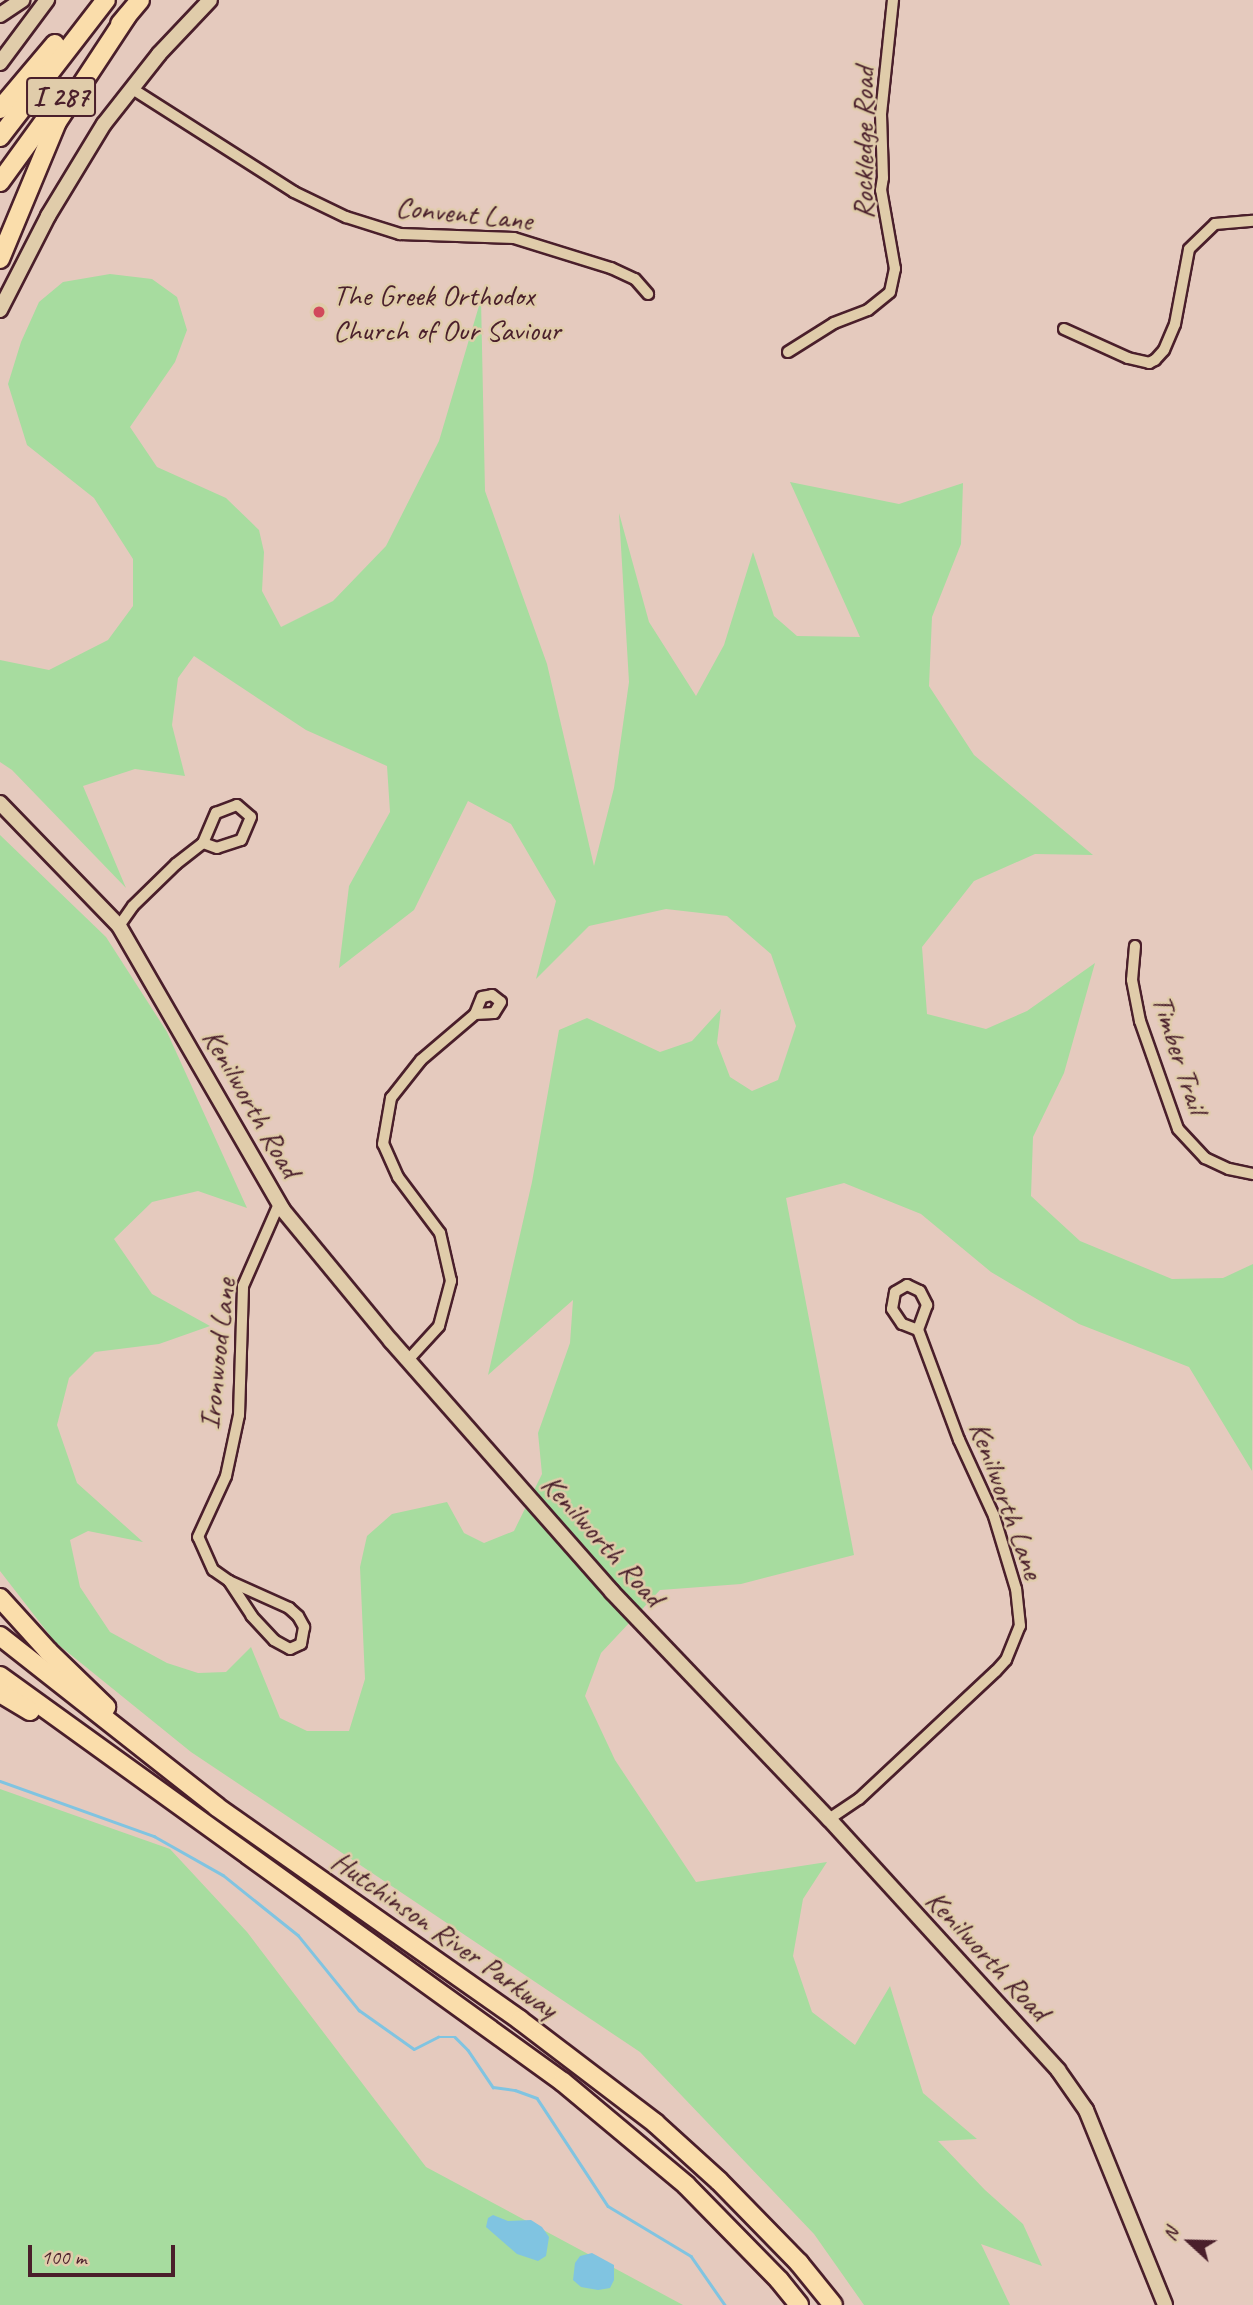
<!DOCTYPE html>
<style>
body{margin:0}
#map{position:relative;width:1253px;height:2305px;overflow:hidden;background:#e5cabe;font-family:Caveat,sans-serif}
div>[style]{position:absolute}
.green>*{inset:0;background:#a7dc9f}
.water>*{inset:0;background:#80c4e1}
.stream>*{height:2.5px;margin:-1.25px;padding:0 1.25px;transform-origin:1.25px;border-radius:1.25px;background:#80c4e1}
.roads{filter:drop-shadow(2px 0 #4a1f2b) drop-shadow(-2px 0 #4a1f2b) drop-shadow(0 2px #4a1f2b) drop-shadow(0 -2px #4a1f2b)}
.street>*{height:10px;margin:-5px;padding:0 5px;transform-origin:5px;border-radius:5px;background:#e0ccaa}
.secondary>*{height:14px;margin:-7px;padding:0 7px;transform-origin:7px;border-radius:7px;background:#e0ccaa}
.highway>*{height:18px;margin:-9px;padding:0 9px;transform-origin:9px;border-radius:9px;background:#faddab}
.dots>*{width:19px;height:19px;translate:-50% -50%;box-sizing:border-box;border:4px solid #e0ccaa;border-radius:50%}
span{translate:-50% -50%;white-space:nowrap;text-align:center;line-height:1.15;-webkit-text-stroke:5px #e0ccaa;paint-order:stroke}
.shield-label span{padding:2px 5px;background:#e0ccaa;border:2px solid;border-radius:5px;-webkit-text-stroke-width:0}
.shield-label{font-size:28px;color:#4a1f2b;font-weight:700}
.street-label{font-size:30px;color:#4a1f2b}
.poi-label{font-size:30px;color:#4a1f2b}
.left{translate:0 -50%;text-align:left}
.north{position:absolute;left:1155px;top:2207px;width:70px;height:70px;-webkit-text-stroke:5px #e0ccaa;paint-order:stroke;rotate:292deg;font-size:19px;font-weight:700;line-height:28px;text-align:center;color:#4a1f2b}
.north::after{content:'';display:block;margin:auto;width:24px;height:32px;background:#4a1f2b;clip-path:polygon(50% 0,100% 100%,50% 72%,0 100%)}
.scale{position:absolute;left:28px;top:2245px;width:147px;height:32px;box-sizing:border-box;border:4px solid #4a1f2b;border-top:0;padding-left:9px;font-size:21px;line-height:24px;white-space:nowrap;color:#4a1f2b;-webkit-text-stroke:5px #e0ccaa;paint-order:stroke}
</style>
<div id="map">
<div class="green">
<i style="clip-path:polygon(110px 274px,152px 279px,177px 297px,187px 330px,175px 362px,130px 427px,157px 467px,226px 498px,259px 530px,264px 552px,262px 591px,281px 627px,333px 601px,386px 546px,439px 441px,481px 299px,485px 491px,547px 664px,594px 866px,614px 788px,629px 682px,619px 513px,649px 622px,696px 696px,724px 645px,753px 552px,774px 616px,797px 636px,860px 637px,790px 482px,899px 504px,963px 483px,961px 544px,932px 617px,929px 686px,974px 755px,1093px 855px,1035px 854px,974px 881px,922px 947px,927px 1014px,986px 1029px,1027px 1011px,1095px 963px,1064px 1073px,1033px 1137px,1031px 1196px,1080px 1241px,1172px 1279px,1223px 1278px,1253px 1264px,1252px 1471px,1189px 1367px,1079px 1324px,991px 1272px,921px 1214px,844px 1183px,786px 1198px,854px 1555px,741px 1584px,660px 1590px,601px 1653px,585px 1696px,615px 1760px,696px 1882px,827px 1862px,803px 1899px,793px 1956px,812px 2012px,855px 2045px,890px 1986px,923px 2093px,977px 2139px,938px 2141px,985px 2190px,1023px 2224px,1042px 2266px,981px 2244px,1010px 2305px,864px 2305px,814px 2234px,640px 2052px,191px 1752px,55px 1642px,0 1571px,0 835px,106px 937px,167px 1032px,247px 1208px,198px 1191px,152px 1202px,114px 1239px,152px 1294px,210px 1326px,159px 1344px,95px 1352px,69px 1378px,57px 1425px,77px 1483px,143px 1542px,88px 1531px,70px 1540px,80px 1587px,110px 1632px,167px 1663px,198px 1673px,226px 1672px,251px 1647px,280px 1718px,307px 1731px,349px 1731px,365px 1679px,360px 1567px,367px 1536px,392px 1514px,447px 1502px,464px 1533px,484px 1543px,514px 1531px,542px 1474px,538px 1433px,570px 1343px,573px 1300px,488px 1375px,532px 1182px,559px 1030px,587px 1018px,660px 1052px,692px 1041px,721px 1009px,717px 1043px,730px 1077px,752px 1091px,778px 1080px,796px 1026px,771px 954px,727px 916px,666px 909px,589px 926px,536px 979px,556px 901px,511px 824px,468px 801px,414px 910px,339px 968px,349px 886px,390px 812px,387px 766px,306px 730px,194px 656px,178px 678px,172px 725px,185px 776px,135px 769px,83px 786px,126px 888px,12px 770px,0 762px,0 660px,49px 670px,108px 640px,133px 606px,133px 559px,94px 498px,27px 445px,8px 384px,21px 342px,39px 302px,63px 282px)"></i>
<i style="clip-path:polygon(0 1789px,170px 1849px,247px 1932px,426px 2167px,683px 2305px,0 2305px)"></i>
</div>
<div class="water">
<i style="clip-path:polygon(493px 2215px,508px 2221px,531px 2220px,542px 2227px,549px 2237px,546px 2256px,538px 2261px,517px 2254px,486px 2227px,488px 2218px)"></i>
<i style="clip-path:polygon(592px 2253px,614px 2265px,614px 2280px,610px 2288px,598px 2290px,581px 2287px,573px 2280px,575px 2263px,580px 2256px)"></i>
</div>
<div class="stream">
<i style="left:0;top:1781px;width:164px;rotate:19.7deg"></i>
<i style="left:154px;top:1836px;width:79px;rotate:29.5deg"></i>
<i style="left:223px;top:1875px;width:96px;rotate:38.7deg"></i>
<i style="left:298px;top:1935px;width:97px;rotate:50.9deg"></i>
<i style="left:359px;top:2010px;width:67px;rotate:35.3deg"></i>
<i style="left:414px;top:2049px;width:27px;rotate:-27deg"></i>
<i style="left:438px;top:2037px;width:17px"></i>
<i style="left:455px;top:2037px;width:18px;rotate:45deg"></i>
<i style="left:468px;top:2050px;width:45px;rotate:56deg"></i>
<i style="left:493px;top:2087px;width:22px;rotate:8deg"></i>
<i style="left:515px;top:2090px;width:23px;rotate:20deg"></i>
<i style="left:537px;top:2098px;width:129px;rotate:56.7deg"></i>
<i style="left:608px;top:2206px;width:97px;rotate:31.1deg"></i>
<i style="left:691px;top:2256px;width:60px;rotate:55.2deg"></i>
</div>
<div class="roads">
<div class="street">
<i style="left:131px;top:88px;width:193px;rotate:32.5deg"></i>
<i style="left:294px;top:192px;width:58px;rotate:25.7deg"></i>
<i style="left:346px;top:217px;width:57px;rotate:17.5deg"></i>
<i style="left:400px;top:234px;width:114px;rotate:2deg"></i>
<i style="left:514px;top:238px;width:102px;rotate:17.2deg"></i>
<i style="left:611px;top:268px;width:26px;rotate:25deg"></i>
<i style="left:635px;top:279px;width:20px;rotate:49deg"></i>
<i style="left:1064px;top:329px;width:70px;rotate:24.4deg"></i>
<i style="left:1128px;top:358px;width:22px;rotate:13deg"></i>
<i style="left:1149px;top:363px;width:7px;rotate:-27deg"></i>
<i style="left:1155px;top:360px;width:13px;rotate:-48deg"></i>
<i style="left:1164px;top:350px;width:28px;rotate:-67deg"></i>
<i style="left:1175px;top:324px;width:76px;rotate:-79.4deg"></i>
<i style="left:1189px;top:249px;width:36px;rotate:-44deg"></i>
<i style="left:1215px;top:224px;width:38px;rotate:-5deg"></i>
<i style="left:788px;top:352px;width:54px;rotate:-32.2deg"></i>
<i style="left:834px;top:323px;width:36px;rotate:-21deg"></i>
<i style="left:868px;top:310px;width:28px;rotate:-39deg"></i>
<i style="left:890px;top:292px;width:24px;rotate:-78deg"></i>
<i style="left:895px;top:269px;width:80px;rotate:-100deg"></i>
<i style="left:881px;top:190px;width:12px;rotate:-81deg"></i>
<i style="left:883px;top:178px;width:64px;rotate:-91.8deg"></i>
<i style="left:881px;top:114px;width:115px;rotate:-84deg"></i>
<i style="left:119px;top:926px;width:24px;rotate:-55deg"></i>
<i style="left:133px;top:906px;width:60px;rotate:-44.3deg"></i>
<i style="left:176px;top:864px;width:34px;rotate:-38deg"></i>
<i style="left:203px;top:843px;width:33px;rotate:-67deg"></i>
<i style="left:216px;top:813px;width:22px;rotate:-21deg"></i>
<i style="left:237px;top:805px;width:18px;rotate:41deg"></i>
<i style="left:251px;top:817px;width:25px;rotate:113deg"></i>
<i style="left:241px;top:840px;width:25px;rotate:162deg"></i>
<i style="left:217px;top:848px;width:15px;rotate:-160deg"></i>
<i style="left:1135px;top:946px;width:34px;rotate:95deg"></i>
<i style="left:1132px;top:980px;width:42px;rotate:79deg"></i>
<i style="left:1140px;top:1021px;width:114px;rotate:70.6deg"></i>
<i style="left:1178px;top:1129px;width:40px;rotate:47deg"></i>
<i style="left:1205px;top:1158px;width:26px;rotate:25deg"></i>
<i style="left:1229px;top:1169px;width:25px;rotate:12deg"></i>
<i style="left:408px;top:1360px;width:46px;rotate:-47.6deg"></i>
<i style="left:439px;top:1326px;width:47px;rotate:-75.1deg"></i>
<i style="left:451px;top:1281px;width:49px;rotate:-102.9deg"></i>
<i style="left:440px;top:1233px;width:70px;rotate:-126.9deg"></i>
<i style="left:398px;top:1177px;width:36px;rotate:-114deg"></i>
<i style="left:383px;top:1144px;width:47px;rotate:-80.1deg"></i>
<i style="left:391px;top:1098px;width:48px;rotate:-51.7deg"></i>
<i style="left:421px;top:1060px;width:71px;rotate:-40.4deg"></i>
<i style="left:475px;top:1014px;width:18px;rotate:-68deg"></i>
<i style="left:482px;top:997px;width:10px;rotate:-11deg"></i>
<i style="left:492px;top:995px;width:11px;rotate:38deg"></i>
<i style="left:501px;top:1002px;width:13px;rotate:122deg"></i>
<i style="left:494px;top:1013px;width:19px;rotate:177deg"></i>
<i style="left:229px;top:1581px;width:19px;rotate:-145deg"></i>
<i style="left:213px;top:1570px;width:36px;rotate:-114deg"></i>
<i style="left:198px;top:1537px;width:67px;rotate:-65.3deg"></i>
<i style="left:226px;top:1476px;width:62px;rotate:-78deg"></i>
<i style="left:239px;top:1415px;width:129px;rotate:-88.2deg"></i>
<i style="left:243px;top:1286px;width:90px;rotate:-66.3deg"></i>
<i style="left:229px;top:1581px;width:66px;rotate:24.2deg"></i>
<i style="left:289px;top:1608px;width:12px;rotate:42deg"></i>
<i style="left:298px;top:1616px;width:13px;rotate:61deg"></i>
<i style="left:304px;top:1627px;width:17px;rotate:100deg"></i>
<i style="left:301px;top:1644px;width:12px;rotate:156deg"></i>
<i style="left:290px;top:1649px;width:18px;rotate:-151deg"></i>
<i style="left:274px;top:1640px;width:33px;rotate:-133deg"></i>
<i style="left:252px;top:1616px;width:42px;rotate:-123.3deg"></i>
<i style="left:829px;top:1819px;width:36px;rotate:-34deg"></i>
<i style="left:859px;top:1799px;width:187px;rotate:-43.1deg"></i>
<i style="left:996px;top:1671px;width:15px;rotate:-48deg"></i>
<i style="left:1006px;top:1660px;width:37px;rotate:-68deg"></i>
<i style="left:1020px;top:1626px;width:37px;rotate:-96deg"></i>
<i style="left:1016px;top:1589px;width:76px;rotate:-106.8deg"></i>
<i style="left:994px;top:1516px;width:84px;rotate:-114.7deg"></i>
<i style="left:959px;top:1440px;width:117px;rotate:-110.4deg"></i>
<i style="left:918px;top:1330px;width:17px;rotate:-159deg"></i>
<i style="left:902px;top:1324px;width:18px;rotate:-124deg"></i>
<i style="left:892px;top:1309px;width:17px;rotate:-80deg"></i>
<i style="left:895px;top:1292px;width:14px;rotate:-30deg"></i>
<i style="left:907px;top:1285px;width:14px;rotate:25deg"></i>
<i style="left:920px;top:1291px;width:16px;rotate:63deg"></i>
<i style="left:927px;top:1305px;width:27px;rotate:110deg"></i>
</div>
<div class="secondary">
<i style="left:0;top:15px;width:27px;rotate:-34deg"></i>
<i style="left:0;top:63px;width:79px;rotate:-53.3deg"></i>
<i style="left:0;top:310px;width:106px;rotate:-62.9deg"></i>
<i style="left:48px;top:216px;width:108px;rotate:-58.7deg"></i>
<i style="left:104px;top:124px;width:89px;rotate:-51.8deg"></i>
<i style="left:159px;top:54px;width:74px;rotate:-46.6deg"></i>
<i style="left:0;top:803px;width:171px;rotate:45.9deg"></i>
<i style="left:119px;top:926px;width:328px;rotate:60deg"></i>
<i style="left:283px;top:1210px;width:170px;rotate:50.5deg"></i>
<i style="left:391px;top:1341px;width:334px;rotate:48.6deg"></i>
<i style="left:612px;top:1592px;width:314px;rotate:46.3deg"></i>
<i style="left:829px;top:1819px;width:340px;rotate:47.6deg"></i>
<i style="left:1058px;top:2070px;width:49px;rotate:55deg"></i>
<i style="left:1086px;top:2110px;width:210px;rotate:67.9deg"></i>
</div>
<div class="highway">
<i style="left:120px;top:24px;width:31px;rotate:-50deg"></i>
<i style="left:0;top:109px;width:85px;rotate:-49.8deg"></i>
<i style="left:0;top:137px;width:173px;rotate:-52.3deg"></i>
<i style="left:0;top:182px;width:104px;rotate:-54deg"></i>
<i style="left:0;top:259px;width:148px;rotate:-67.4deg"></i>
<i style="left:57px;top:122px;width:127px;rotate:-56.6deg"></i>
<i style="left:0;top:1598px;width:72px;rotate:47.8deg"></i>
<i style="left:48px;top:1651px;width:81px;rotate:44deg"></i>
<i style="left:0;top:1636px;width:276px;rotate:38.2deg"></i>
<i style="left:217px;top:1807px;width:370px;rotate:35.1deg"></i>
<i style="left:520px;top:2020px;width:170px;rotate:37.3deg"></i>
<i style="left:655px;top:2123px;width:86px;rotate:42.2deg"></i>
<i style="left:719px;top:2181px;width:115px;rotate:45.7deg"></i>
<i style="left:799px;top:2263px;width:54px;rotate:51deg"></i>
<i style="left:0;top:1676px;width:694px;rotate:35.8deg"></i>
<i style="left:563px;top:2082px;width:160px;rotate:39.9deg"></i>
<i style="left:686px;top:2185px;width:133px;rotate:45.6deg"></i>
<i style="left:779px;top:2280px;width:32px;rotate:51deg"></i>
<i style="left:0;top:1693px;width:35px;rotate:31deg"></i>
</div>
</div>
<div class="dots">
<i style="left:319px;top:312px;background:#d1495b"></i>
</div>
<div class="shield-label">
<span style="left:61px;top:97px">I 287</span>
</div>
<div class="street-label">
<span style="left:863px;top:143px;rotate:-90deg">Rockledge Road</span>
<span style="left:464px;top:213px;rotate:6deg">Convent Lane</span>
<span style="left:1180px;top:1054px;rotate:72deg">Timber Trail</span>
<span style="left:252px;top:1103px;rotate:60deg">Kenilworth Road</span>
<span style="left:217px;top:1354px;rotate:-84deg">Ironwood Lane</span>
<span style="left:1007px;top:1500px;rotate:70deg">Kenilworth Lane</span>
<span style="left:603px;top:1540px;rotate:48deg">Kenilworth Road</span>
<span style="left:445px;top:1934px;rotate:35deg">Hutchinson River Parkway</span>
<span style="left:988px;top:1955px;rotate:47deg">Kenilworth Road</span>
</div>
<div class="poi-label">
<span class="left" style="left:333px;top:312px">The Greek Orthodox<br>Church of Our Saviour</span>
</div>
<div class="north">N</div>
<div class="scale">100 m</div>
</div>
